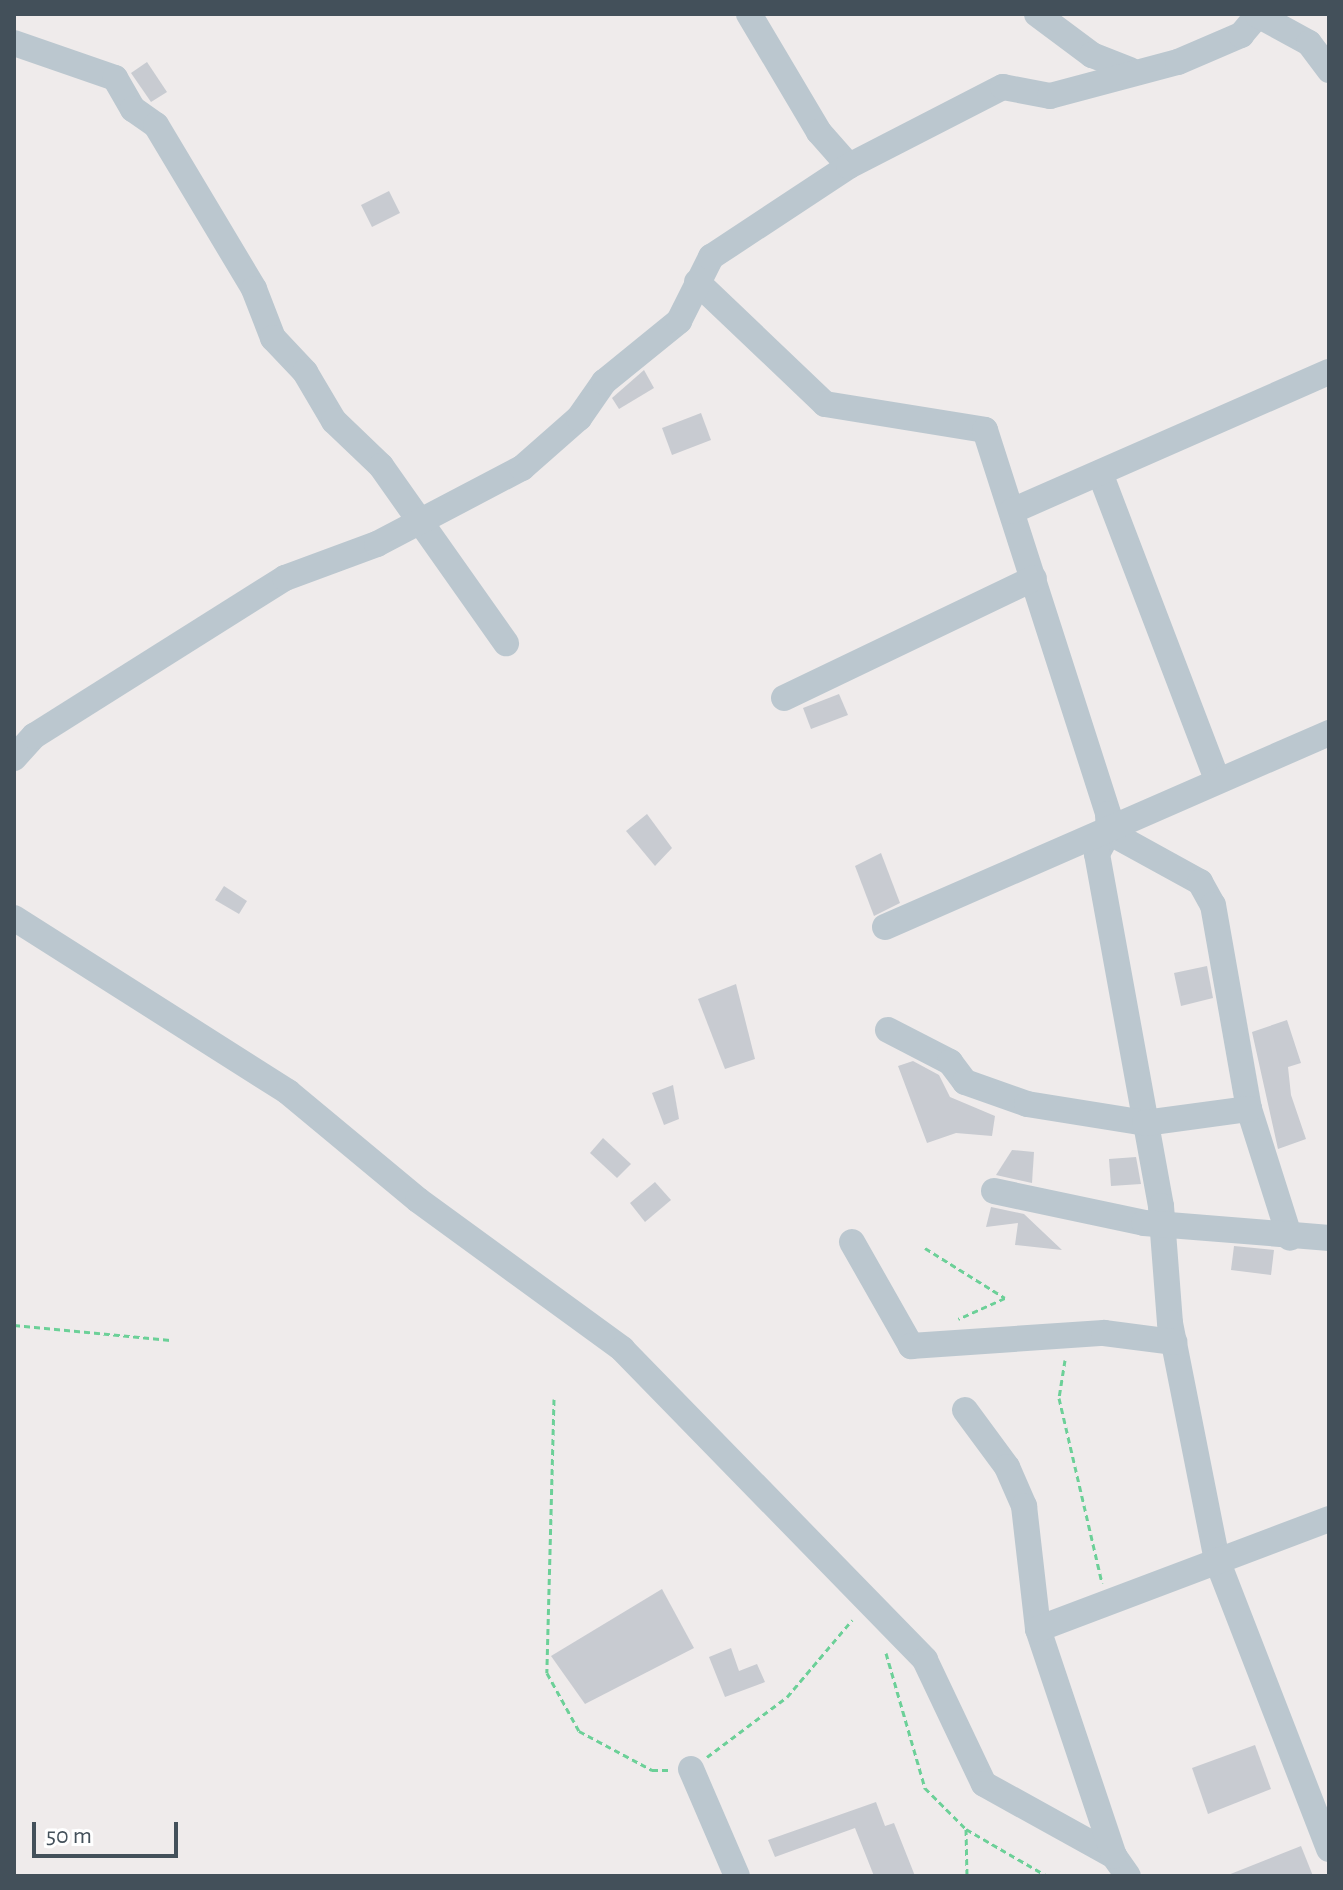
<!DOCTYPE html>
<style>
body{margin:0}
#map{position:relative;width:1343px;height:1890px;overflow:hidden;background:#efebeb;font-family:"Alegreya Sans",sans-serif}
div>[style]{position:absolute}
.building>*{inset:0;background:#c8cbd1}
.path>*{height:3px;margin-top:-1.5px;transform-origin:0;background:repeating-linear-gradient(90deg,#6cd098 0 6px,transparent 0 10px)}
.minor>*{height:26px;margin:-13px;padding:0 13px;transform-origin:13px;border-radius:13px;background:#bbc7cf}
span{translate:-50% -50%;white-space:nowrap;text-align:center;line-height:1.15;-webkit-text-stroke:6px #fff;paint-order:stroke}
.frame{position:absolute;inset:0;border:16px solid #43505a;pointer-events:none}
.scale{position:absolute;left:32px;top:1822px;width:146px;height:36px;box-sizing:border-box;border:4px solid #43505a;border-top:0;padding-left:10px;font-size:24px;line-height:28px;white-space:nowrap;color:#43505a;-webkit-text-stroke:6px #fff;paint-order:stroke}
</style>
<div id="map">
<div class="building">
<i style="clip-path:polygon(147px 62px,167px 92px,151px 102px,131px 73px)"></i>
<i style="clip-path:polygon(389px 191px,400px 213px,372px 227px,361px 205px)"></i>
<i style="clip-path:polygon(644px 370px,654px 388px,619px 409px,612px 398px)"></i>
<i style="clip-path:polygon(701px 413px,711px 440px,672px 455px,662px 428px)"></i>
<i style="clip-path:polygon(839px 694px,848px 715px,811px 729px,803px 708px)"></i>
<i style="clip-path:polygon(647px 814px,672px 848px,655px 866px,626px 831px)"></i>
<i style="clip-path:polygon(881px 853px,900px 903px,874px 916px,855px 866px)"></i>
<i style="clip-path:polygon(224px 886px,247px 901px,239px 914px,215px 900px)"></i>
<i style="clip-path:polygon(1207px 966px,1213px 998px,1181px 1006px,1174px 973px)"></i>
<i style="clip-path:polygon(736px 984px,755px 1059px,725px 1069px,698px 999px)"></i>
<i style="clip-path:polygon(1287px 1020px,1301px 1063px,1288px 1067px,1291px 1095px,1306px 1139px,1278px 1149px,1252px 1032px)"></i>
<i style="clip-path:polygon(913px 1061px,939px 1075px,950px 1097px,995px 1116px,992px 1136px,956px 1133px,927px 1143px,898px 1066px)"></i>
<i style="clip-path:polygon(673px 1085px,679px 1119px,664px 1125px,652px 1093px)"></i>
<i style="clip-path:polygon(603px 1138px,631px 1164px,617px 1178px,590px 1153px)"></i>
<i style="clip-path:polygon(1012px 1150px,1034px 1152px,1032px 1183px,996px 1175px)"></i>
<i style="clip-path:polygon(1136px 1157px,1141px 1184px,1111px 1186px,1109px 1159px)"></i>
<i style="clip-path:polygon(655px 1182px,671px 1200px,645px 1222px,630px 1203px)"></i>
<i style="clip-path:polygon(991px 1207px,1024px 1214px,1062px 1250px,1015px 1245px,1018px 1223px,986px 1227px)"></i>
<i style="clip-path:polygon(1234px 1246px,1274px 1250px,1271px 1275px,1231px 1270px)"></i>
<i style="clip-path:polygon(662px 1589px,694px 1648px,585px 1704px,551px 1656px)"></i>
<i style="clip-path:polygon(731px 1648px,739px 1671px,757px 1664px,765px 1682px,725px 1697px,709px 1657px)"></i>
<i style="clip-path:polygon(1255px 1745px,1271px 1789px,1208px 1814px,1192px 1768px)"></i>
<i style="clip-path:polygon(876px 1802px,885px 1826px,894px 1823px,915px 1876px,874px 1876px,855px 1828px,775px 1857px,768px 1840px)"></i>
<i style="clip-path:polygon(1301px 1846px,1313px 1876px,1229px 1876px,1228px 1875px)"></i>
</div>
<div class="path">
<i style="left:925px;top:1248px;width:94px;rotate:32deg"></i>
<i style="left:1005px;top:1298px;width:51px;rotate:155.9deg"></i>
<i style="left:14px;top:1325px;width:157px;rotate:5.5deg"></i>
<i style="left:1065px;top:1360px;width:38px;rotate:99deg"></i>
<i style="left:1059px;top:1398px;width:190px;rotate:76.9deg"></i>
<i style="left:554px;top:1399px;width:274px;rotate:91.5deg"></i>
<i style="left:547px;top:1673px;width:66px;rotate:61.1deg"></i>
<i style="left:579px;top:1731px;width:83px;rotate:28.1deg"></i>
<i style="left:652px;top:1770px;width:16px"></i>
<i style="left:886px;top:1653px;width:141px;rotate:73.9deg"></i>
<i style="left:925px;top:1788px;width:58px;rotate:45deg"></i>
<i style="left:966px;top:1829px;width:94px;rotate:30.1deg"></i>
<i style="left:707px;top:1757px;width:100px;rotate:-36.9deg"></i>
<i style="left:787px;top:1697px;width:101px;rotate:-49.8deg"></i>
<i style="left:966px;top:1829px;width:47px;rotate:88.8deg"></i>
</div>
<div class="minor">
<i style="left:749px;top:14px;width:137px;rotate:59.3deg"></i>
<i style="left:819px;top:132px;width:45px;rotate:48.6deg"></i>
<i style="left:1037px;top:14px;width:69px;rotate:36.7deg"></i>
<i style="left:1092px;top:55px;width:41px;rotate:21.5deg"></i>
<i style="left:14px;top:43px;width:107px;rotate:19.1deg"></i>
<i style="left:115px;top:78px;width:36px;rotate:60deg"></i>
<i style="left:133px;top:109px;width:28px;rotate:35deg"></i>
<i style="left:156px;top:125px;width:191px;rotate:59.1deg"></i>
<i style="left:254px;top:289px;width:53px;rotate:68.8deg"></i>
<i style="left:273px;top:338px;width:47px;rotate:46.7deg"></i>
<i style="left:305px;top:372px;width:57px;rotate:59.4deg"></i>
<i style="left:334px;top:421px;width:65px;rotate:43.8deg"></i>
<i style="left:381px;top:466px;width:217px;rotate:54.8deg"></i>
<i style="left:697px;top:282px;width:177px;rotate:43.6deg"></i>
<i style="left:825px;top:404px;width:162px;rotate:9.2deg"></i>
<i style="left:985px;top:430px;width:403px;rotate:72.2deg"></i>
<i style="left:1108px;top:814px;width:18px;rotate:87deg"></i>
<i style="left:1109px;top:832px;width:25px;rotate:119deg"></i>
<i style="left:1097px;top:854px;width:358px;rotate:79.7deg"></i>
<i style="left:1161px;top:1206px;width:117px;rotate:85.6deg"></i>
<i style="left:1170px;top:1323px;width:242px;rotate:78.8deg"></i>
<i style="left:1217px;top:1560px;width:310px;rotate:68.8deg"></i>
<i style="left:1100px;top:473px;width:329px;rotate:69.1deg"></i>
<i style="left:1012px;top:511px;width:346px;rotate:-23.7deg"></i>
<i style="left:784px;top:698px;width:277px;rotate:-25.6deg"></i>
<i style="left:14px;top:758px;width:30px;rotate:-48deg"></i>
<i style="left:34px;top:736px;width:297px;rotate:-32.2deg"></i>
<i style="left:285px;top:578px;width:98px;rotate:-20.3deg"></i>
<i style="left:377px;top:544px;width:164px;rotate:-27.7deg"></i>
<i style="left:522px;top:468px;width:76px;rotate:-41.3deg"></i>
<i style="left:579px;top:418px;width:44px;rotate:-55.2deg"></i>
<i style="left:604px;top:382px;width:97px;rotate:-39.1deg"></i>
<i style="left:679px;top:321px;width:72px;rotate:-63.4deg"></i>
<i style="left:711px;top:257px;width:165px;rotate:-33.4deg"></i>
<i style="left:849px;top:166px;width:173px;rotate:-27.2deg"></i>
<i style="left:1003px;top:87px;width:48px;rotate:10.8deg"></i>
<i style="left:1050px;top:96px;width:132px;rotate:-14.9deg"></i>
<i style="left:1178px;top:62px;width:69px;rotate:-23.2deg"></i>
<i style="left:1241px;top:35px;width:26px;rotate:-50deg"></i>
<i style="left:1258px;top:15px;width:58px;rotate:28.8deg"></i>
<i style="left:1309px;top:43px;width:34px;rotate:53deg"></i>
<i style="left:1109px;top:832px;width:104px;rotate:28.8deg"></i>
<i style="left:1200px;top:882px;width:26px;rotate:61deg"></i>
<i style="left:1213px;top:905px;width:207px;rotate:80deg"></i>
<i style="left:1249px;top:1109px;width:135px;rotate:72.4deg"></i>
<i style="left:14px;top:918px;width:325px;rotate:32.4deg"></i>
<i style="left:288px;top:1092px;width:169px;rotate:39.7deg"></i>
<i style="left:418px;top:1200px;width:253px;rotate:36.1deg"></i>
<i style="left:622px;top:1349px;width:434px;rotate:45.7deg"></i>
<i style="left:925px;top:1660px;width:137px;rotate:64.6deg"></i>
<i style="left:984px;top:1784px;width:149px;rotate:29deg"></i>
<i style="left:1114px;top:1856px;width:24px;rotate:55deg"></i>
<i style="left:885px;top:927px;width:485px;rotate:-23.6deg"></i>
<i style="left:888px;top:1030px;width:70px;rotate:27.3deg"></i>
<i style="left:950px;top:1062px;width:25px;rotate:53deg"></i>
<i style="left:965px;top:1082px;width:66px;rotate:19.5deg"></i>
<i style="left:1027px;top:1104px;width:120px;rotate:9.1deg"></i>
<i style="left:1145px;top:1123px;width:105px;rotate:-7.7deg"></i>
<i style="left:994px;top:1191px;width:153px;rotate:12deg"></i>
<i style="left:1144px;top:1223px;width:186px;rotate:4.6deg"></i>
<i style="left:852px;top:1242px;width:120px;rotate:60.4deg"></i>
<i style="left:911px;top:1346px;width:193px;rotate:-3.9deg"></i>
<i style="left:1104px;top:1333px;width:71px;rotate:7.3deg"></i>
<i style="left:965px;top:1410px;width:71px;rotate:53.6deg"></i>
<i style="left:1007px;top:1467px;width:43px;rotate:66.4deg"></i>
<i style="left:1024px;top:1506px;width:124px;rotate:83.5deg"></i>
<i style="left:1038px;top:1629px;width:239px;rotate:71.5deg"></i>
<i style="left:1038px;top:1629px;width:311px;rotate:-20.7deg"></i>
<i style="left:691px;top:1769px;width:116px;rotate:66.7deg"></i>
</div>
<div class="frame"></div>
<div class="scale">50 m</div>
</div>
